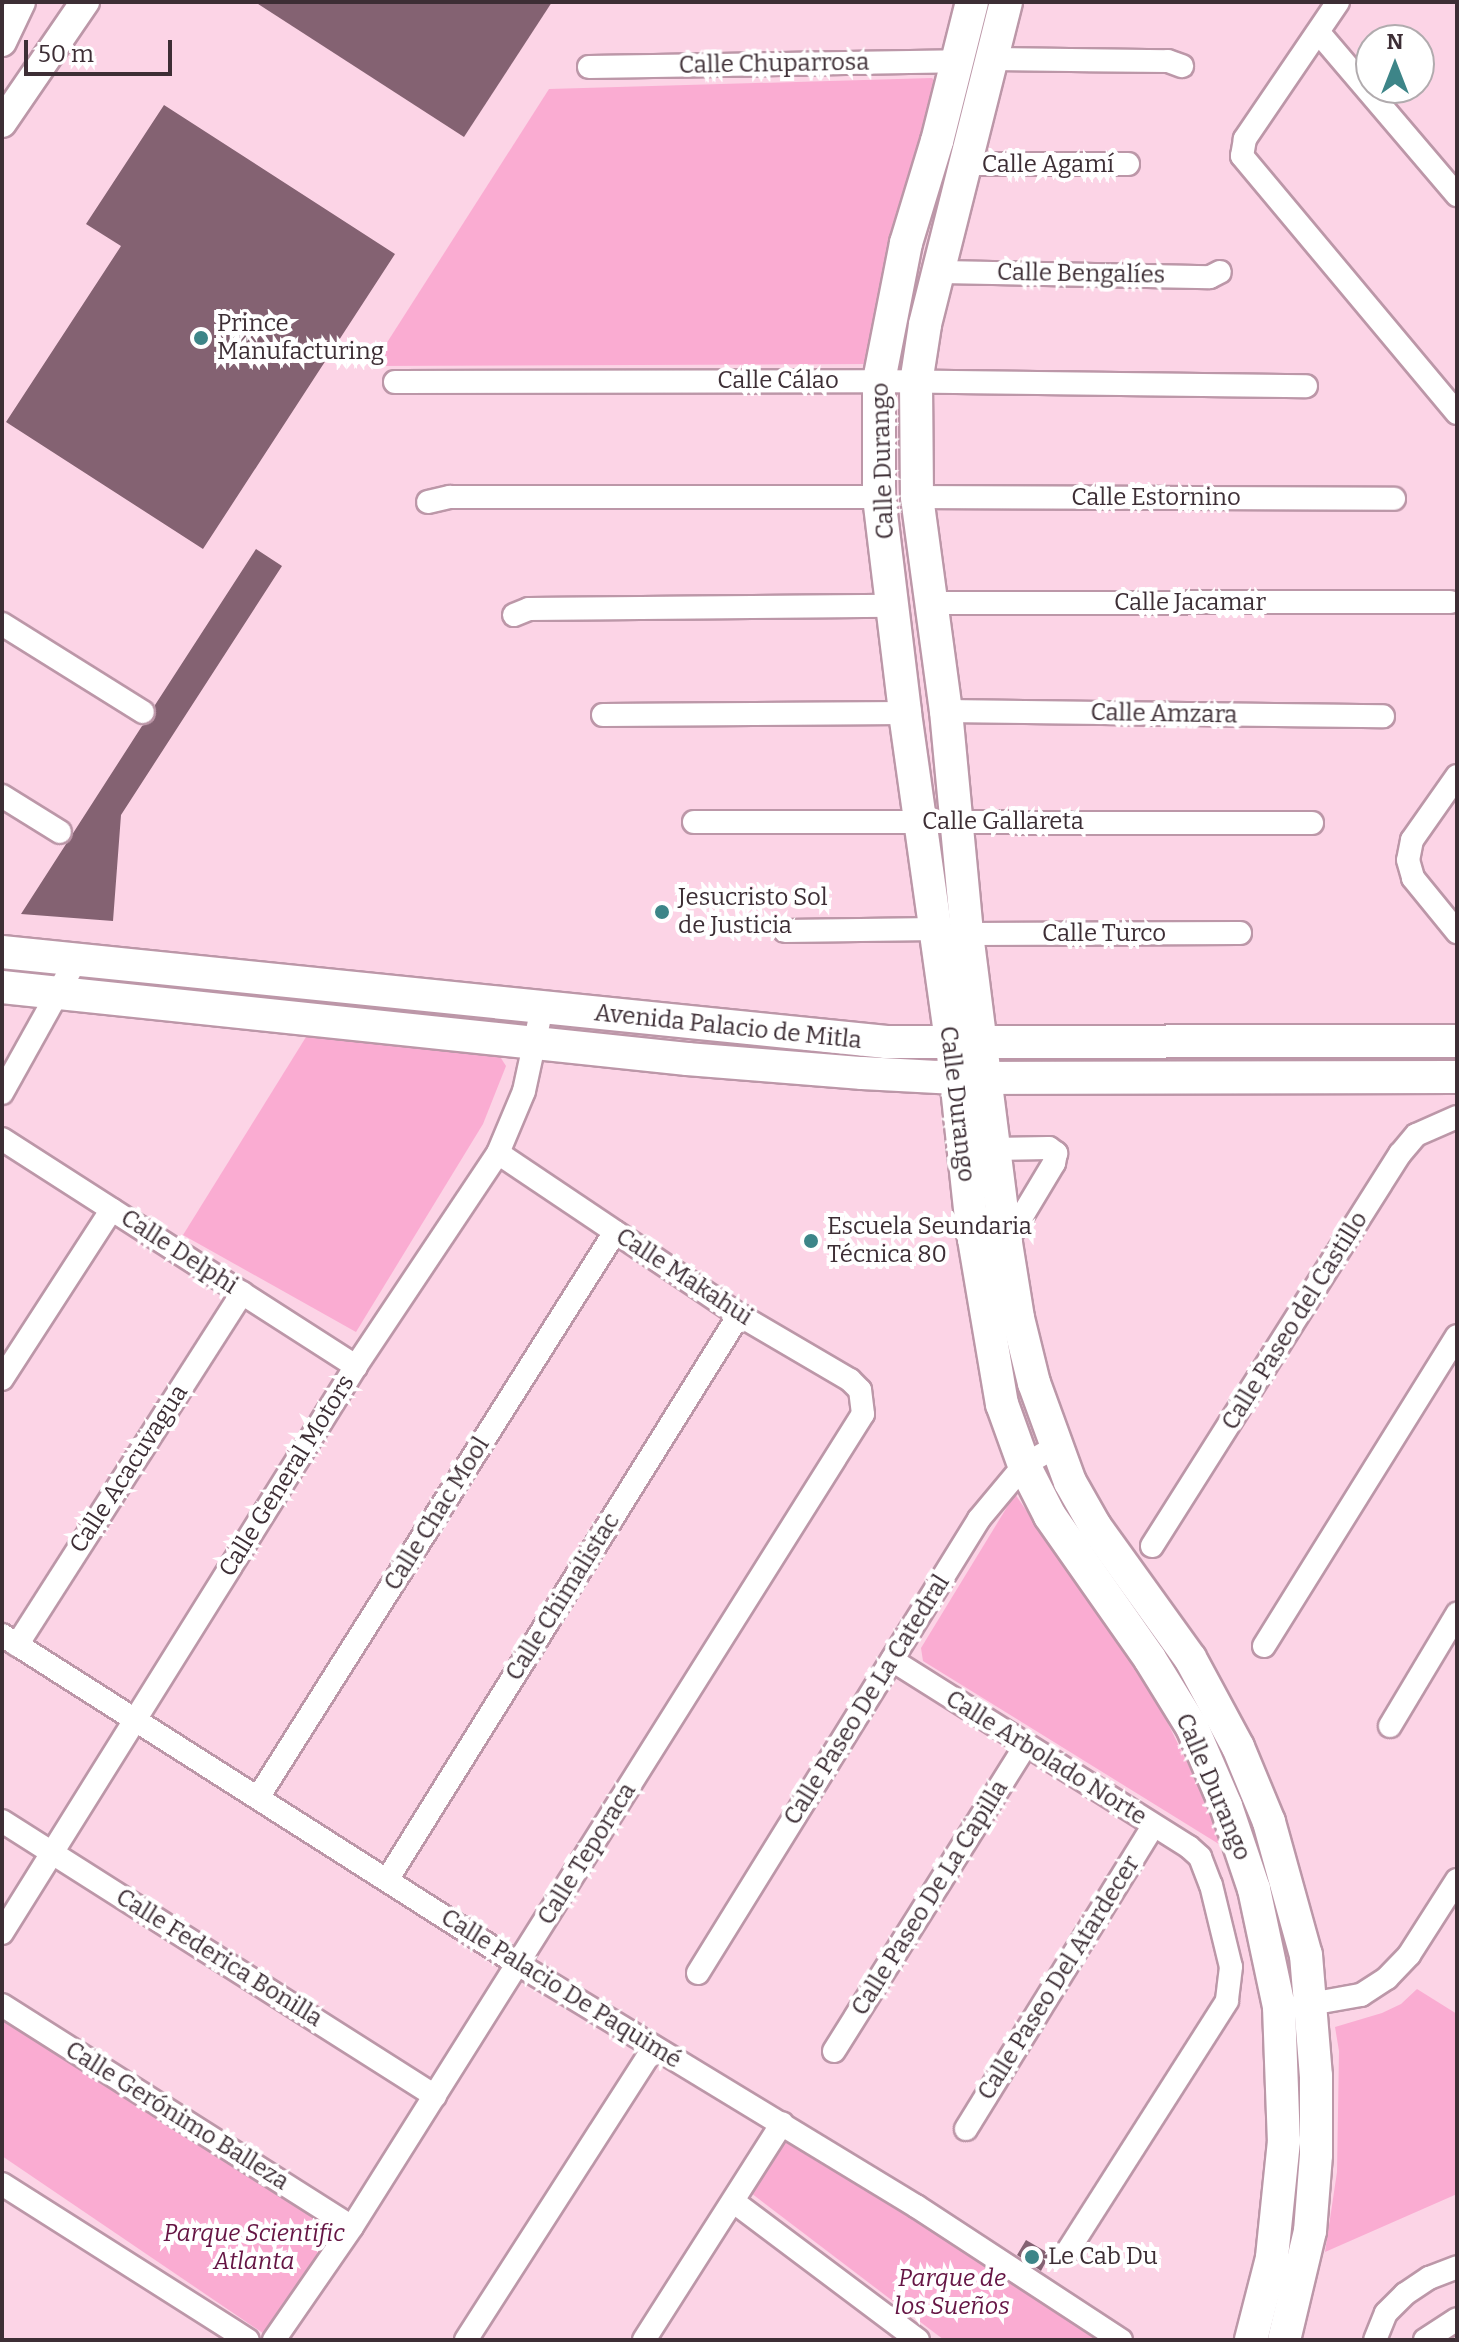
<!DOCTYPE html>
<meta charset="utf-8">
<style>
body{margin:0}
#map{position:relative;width:1459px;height:2342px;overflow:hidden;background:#fcd4e6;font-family:Bitter,serif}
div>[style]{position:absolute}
.green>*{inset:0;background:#faacd2}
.building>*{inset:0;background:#846272}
.roads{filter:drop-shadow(2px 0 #bc97a8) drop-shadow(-2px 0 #bc97a8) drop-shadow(0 2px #bc97a8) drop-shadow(0 -2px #bc97a8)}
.minor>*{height:22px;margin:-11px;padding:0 11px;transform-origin:11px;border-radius:11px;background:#fff}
.tertiary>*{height:28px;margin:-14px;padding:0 14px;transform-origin:14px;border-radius:14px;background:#fff}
.secondary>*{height:32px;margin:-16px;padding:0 16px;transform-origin:16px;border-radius:16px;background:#fff}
.dots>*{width:22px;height:22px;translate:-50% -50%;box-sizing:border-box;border:4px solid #fff;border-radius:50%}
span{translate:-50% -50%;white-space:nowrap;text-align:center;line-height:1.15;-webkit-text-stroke:8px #fff;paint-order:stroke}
.street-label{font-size:24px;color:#3d2e35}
.poi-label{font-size:24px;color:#3d2e35}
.left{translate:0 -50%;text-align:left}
.park-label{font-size:24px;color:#651544;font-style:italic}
.frame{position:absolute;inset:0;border:4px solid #3d2e35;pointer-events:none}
.north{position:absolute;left:1355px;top:24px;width:80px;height:80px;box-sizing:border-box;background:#fff;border:2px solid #b1abae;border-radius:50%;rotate:0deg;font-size:22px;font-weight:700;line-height:32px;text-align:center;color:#3d2e35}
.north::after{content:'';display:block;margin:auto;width:28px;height:36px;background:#3d8588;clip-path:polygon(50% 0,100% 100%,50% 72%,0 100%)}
.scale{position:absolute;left:24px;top:40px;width:148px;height:36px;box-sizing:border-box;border:4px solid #3d2e35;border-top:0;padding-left:10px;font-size:24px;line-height:28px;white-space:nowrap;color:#3d2e35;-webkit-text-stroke:6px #fff;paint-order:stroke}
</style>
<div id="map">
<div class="green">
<i style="clip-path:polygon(932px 78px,939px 86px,867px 364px,372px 366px,549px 89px)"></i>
<i style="clip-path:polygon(306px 1037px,499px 1055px,506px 1066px,483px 1124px,356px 1332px,183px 1235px)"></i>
<i style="clip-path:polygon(1015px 1494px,1154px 1695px,1204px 1797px,1222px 1846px,923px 1661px,921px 1648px)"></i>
<i style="clip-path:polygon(1417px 1989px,1457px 2014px,1457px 2194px,1325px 2252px,1337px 2172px,1339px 2051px,1335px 2027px,1382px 2013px,1401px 2004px)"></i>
<i style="clip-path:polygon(2px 2018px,347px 2228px,273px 2340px,2px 2156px)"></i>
<i style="clip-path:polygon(786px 2137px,1105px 2340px,944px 2340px,751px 2193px)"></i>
</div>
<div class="building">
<i style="clip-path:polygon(255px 2px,552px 2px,464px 137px)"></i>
<i style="clip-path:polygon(164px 105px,395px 254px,203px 549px,6px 422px,121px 246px,86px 224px)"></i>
<i style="clip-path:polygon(256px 549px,282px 566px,121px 815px,113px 921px,21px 914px,142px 726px,154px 720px,155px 705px)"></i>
<i style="clip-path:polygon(1026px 2240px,1050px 2254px,1041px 2271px,1017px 2255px)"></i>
</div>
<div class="roads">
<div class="minor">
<i style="left:1338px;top:2px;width:166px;rotate:124.2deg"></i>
<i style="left:1245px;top:139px;width:17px;rotate:100deg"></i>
<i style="left:1242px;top:156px;width:335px;rotate:50.1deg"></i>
<i style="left:1319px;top:33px;width:213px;rotate:49.6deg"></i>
<i style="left:994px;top:59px;width:174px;rotate:0.7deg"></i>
<i style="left:1168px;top:61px;width:15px;rotate:20deg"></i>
<i style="left:589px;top:67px;width:369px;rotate:-0.9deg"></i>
<i style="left:967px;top:164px;width:161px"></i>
<i style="left:942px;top:272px;width:268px;rotate:1.1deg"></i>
<i style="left:1210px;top:277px;width:11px;rotate:-27deg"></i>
<i style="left:395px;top:382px;width:484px;rotate:-0.1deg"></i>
<i style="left:879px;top:381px;width:427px;rotate:0.7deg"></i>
<i style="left:917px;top:497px;width:477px;rotate:0.2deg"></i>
<i style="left:428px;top:502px;width:23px;rotate:-13deg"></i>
<i style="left:450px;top:497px;width:429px"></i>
<i style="left:929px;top:603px;width:521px;rotate:-0.11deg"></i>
<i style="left:514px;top:615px;width:16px;rotate:-22deg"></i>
<i style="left:529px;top:609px;width:363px;rotate:-0.5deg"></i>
<i style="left:2px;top:624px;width:166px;rotate:32deg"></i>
<i style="left:946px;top:711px;width:437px;rotate:0.7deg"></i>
<i style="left:603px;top:715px;width:302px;rotate:-0.4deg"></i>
<i style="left:1457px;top:776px;width:78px;rotate:125.1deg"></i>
<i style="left:1412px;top:840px;width:20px;rotate:101deg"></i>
<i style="left:1408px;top:860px;width:19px;rotate:74deg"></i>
<i style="left:1413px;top:878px;width:70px;rotate:50.8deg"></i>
<i style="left:2px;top:796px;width:68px;rotate:31.8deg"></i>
<i style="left:694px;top:822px;width:618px;rotate:0.09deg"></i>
<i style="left:785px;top:931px;width:151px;rotate:-0.8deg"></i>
<i style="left:967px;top:934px;width:273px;rotate:-0.2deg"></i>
<i style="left:2px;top:1093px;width:152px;rotate:-60.9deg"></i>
<i style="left:2px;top:1139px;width:421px;rotate:32.7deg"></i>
<i style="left:994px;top:1149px;width:55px;rotate:-1deg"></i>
<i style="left:1049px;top:1148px;width:9px;rotate:36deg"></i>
<i style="left:1056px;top:1153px;width:10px;rotate:101deg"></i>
<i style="left:1054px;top:1163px;width:93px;rotate:121deg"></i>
<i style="left:2px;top:1379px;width:202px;rotate:-57.1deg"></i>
<i style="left:1152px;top:1546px;width:464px;rotate:-57.7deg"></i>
<i style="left:1400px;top:1154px;width:25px;rotate:-50deg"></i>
<i style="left:1416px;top:1135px;width:45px;rotate:-23.7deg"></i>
<i style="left:2px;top:1635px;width:612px;rotate:32.52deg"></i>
<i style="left:518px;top:1964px;width:466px;rotate:31.3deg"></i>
<i style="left:916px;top:2206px;width:245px;rotate:33.2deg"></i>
<i style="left:17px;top:1645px;width:418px;rotate:-57.4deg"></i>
<i style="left:1264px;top:1646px;width:365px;rotate:-58.1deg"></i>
<i style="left:892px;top:1660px;width:351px;rotate:32.2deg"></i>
<i style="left:1189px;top:1847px;width:15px;rotate:42deg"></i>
<i style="left:1200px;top:1857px;width:30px;rotate:69deg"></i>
<i style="left:1211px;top:1885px;width:84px;rotate:76.3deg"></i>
<i style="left:1231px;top:1967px;width:34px;rotate:97deg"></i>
<i style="left:1227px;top:2001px;width:298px;rotate:122.5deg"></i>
<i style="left:1390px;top:1726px;width:131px;rotate:-59.1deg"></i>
<i style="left:259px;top:1796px;width:667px;rotate:-57.74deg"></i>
<i style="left:2px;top:1821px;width:513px;rotate:32.42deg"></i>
<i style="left:387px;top:1880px;width:666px;rotate:-58.08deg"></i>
<i style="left:2px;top:1933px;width:668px;rotate:-58.02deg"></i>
<i style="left:356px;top:1366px;width:256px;rotate:-56.3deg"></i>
<i style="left:498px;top:1153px;width:67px;rotate:-67.2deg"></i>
<i style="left:524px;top:1091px;width:85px;rotate:-77.8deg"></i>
<i style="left:698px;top:1973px;width:534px;rotate:-58.24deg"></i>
<i style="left:979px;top:1519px;width:70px;rotate:-50.2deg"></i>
<i style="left:1024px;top:1465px;width:38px;rotate:-30deg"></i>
<i style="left:2px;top:2005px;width:414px;rotate:32.4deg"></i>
<i style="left:1299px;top:2006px;width:63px;rotate:-10.1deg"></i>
<i style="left:1361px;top:1995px;width:31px;rotate:-33deg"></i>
<i style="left:1387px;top:1978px;width:32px;rotate:-46deg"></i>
<i style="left:1409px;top:1955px;width:89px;rotate:-57.4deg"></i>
<i style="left:834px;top:2051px;width:361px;rotate:-57.9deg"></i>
<i style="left:966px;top:2129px;width:356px;rotate:-58.3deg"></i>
<i style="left:2px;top:2184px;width:291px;rotate:32.4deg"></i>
<i style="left:734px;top:2202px;width:230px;rotate:36.9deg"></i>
<i style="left:274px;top:2340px;width:137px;rotate:-55.4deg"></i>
<i style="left:352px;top:2227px;width:960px;rotate:-57.85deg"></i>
<i style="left:863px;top:1414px;width:24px;rotate:-97deg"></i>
<i style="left:860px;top:1390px;width:14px;rotate:-135deg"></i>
<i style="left:850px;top:1380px;width:129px;rotate:-149.6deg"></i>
<i style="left:739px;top:1315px;width:290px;rotate:-146.1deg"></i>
<i style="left:466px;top:2340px;width:348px;rotate:-57.3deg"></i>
<i style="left:644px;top:2340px;width:257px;rotate:-57.5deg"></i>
<i style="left:1375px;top:2340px;width:29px;rotate:-68deg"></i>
<i style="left:1386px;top:2313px;width:27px;rotate:-45deg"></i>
<i style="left:1405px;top:2294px;width:29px;rotate:-34deg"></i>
<i style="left:1429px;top:2278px;width:30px;rotate:-21deg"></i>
<i style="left:1425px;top:2340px;width:38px;rotate:-33deg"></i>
</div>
<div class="tertiary">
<i style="left:2px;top:42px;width:44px;rotate:-64.6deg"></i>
<i style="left:2px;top:123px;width:147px;rotate:-55.6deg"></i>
</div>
<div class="secondary">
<i style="left:972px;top:2px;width:143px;rotate:104.1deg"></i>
<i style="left:937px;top:141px;width:107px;rotate:106.9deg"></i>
<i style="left:906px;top:243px;width:141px;rotate:101.1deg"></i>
<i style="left:879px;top:381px;width:116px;rotate:90deg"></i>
<i style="left:879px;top:497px;width:218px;rotate:83.1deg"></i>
<i style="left:905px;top:713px;width:369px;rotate:82deg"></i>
<i style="left:956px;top:1078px;width:150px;rotate:83.9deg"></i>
<i style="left:972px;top:1227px;width:180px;rotate:80.4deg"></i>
<i style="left:1002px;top:1404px;width:65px;rotate:70.2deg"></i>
<i style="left:1024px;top:1465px;width:57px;rotate:63deg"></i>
<i style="left:1050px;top:1516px;width:174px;rotate:55deg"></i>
<i style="left:1150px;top:1659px;width:80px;rotate:58.3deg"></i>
<i style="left:1192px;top:1727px;width:86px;rotate:66.7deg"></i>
<i style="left:1226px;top:1806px;width:88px;rotate:71.4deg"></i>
<i style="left:1254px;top:1889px;width:121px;rotate:78deg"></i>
<i style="left:1279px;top:2007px;width:134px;rotate:87.9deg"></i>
<i style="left:1284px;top:2141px;width:118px;rotate:95.9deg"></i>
<i style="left:1272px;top:2258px;width:85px;rotate:104.4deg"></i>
<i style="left:1006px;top:2px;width:333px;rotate:104.1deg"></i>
<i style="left:925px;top:325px;width:59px;rotate:98.8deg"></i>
<i style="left:916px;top:383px;width:114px;rotate:89.5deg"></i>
<i style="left:917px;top:497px;width:216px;rotate:82.3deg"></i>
<i style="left:946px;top:711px;width:224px;rotate:84.6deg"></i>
<i style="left:967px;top:934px;width:311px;rotate:82.8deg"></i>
<i style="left:1006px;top:1243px;width:76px;rotate:80.9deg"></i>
<i style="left:1018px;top:1318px;width:67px;rotate:76.2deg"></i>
<i style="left:1034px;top:1383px;width:105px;rotate:70deg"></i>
<i style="left:1070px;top:1482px;width:51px;rotate:60.4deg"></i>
<i style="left:1095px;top:1526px;width:163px;rotate:54.3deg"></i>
<i style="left:1190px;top:1658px;width:101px;rotate:61.7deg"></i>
<i style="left:1238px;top:1747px;width:81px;rotate:67.5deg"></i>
<i style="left:1269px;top:1822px;width:138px;rotate:74.5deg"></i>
<i style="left:1306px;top:1955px;width:121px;rotate:85.3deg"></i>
<i style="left:1316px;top:2076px;width:79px;rotate:90deg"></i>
<i style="left:1316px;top:2155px;width:76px;rotate:94.5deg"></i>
<i style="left:1310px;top:2231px;width:112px;rotate:103.4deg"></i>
<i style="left:2px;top:952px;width:889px;rotate:5.81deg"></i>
<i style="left:886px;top:1042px;width:571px;rotate:-0.1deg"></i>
<i style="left:2px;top:987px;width:689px;rotate:6deg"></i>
<i style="left:687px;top:1059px;width:176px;rotate:4.6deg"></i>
<i style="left:862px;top:1073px;width:94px;rotate:3deg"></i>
<i style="left:956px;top:1078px;width:501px;rotate:-0.11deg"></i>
</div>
</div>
<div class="dots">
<i style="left:201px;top:338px;background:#3d8588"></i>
<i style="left:662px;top:912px;background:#3d8588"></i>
<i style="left:811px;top:1241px;background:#3d8588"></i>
<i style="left:1032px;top:2257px;background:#3d8588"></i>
</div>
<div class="street-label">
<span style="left:774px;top:64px;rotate:-1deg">Calle Chuparrosa</span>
<span style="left:1048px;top:165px">Calle Agamí</span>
<span style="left:1081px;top:274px;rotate:1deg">Calle Bengalíes</span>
<span style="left:778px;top:381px">Calle Cálao</span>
<span style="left:883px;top:461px;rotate:-92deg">Calle Durango</span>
<span style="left:1156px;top:498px">Calle Estornino</span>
<span style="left:1190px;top:603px">Calle Jacamar</span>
<span style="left:1164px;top:714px;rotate:1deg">Calle Amzara</span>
<span style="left:1003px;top:822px">Calle Gallareta</span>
<span style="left:1104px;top:934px">Calle Turco</span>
<span style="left:728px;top:1027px;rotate:6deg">Avenida Palacio de Mitla</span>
<span style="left:957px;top:1104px;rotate:83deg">Calle Durango</span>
<span style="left:179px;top:1252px;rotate:33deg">Calle Delphi</span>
<span style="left:684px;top:1277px;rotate:33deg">Calle Makahui</span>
<span style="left:1295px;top:1321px;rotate:-58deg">Calle Paseo del Castillo</span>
<span style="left:129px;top:1469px;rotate:-57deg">Calle Acacuvagua</span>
<span style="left:287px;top:1476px;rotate:-58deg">Calle General Motors</span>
<span style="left:437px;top:1514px;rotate:-58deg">Calle Chac Mool</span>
<span style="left:563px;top:1597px;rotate:-58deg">Calle Chimalistac</span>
<span style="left:867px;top:1700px;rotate:-58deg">Calle Paseo De La Catedral</span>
<span style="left:1046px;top:1758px;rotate:32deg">Calle Arbolado Norte</span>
<span style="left:1213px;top:1787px;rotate:67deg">Calle Durango</span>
<span style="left:587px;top:1854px;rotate:-58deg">Calle Teporaca</span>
<span style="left:930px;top:1898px;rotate:-58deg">Calle Paseo De La Capilla</span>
<span style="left:219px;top:1958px;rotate:32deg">Calle Federica Bonilla</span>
<span style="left:1059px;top:1978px;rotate:-58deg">Calle Paseo Del Atardecer</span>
<span style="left:561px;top:1989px;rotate:32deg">Calle Palacio De Paquimé</span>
<span style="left:177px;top:2116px;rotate:32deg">Calle Gerónimo Balleza</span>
</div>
<div class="poi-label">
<span class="left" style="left:217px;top:338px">Prince<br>Manufacturing</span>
<span class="left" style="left:678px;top:912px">Jesucristo Sol<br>de Justicia</span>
<span class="left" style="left:827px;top:1241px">Escuela Seundaria<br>Técnica 80</span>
<span class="left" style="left:1048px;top:2257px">Le Cab Du</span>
</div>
<div class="park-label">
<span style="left:254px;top:2248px">Parque Scientific<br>Atlanta</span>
<span style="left:952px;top:2293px">Parque de<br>los Sueños</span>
</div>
<div class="frame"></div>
<div class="north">N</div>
<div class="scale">50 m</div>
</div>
